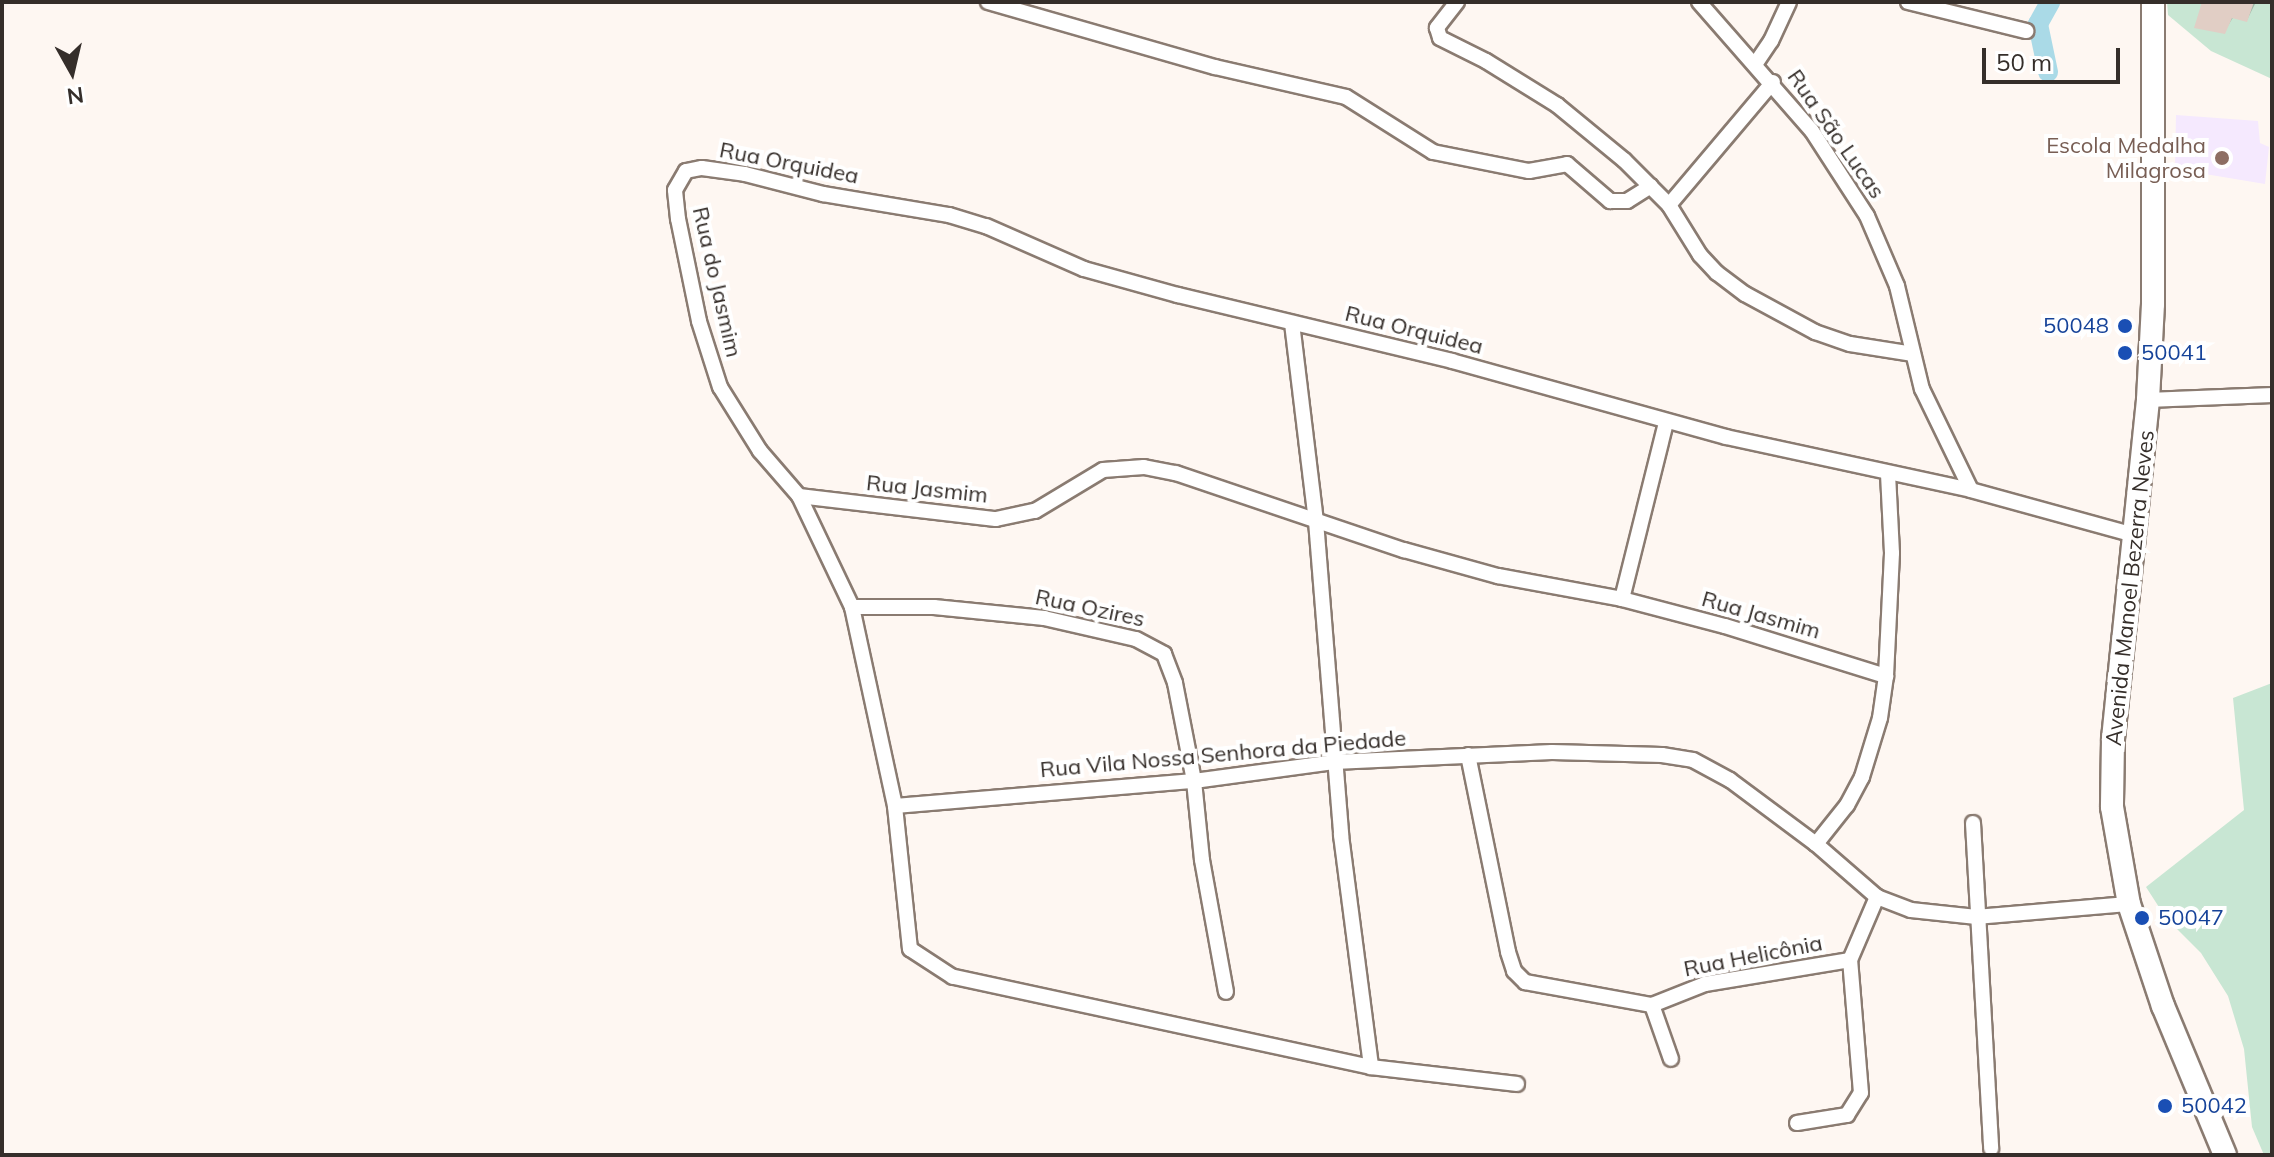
<!DOCTYPE html>
<meta charset="utf-8">
<style>
body{margin:0}
#map{position:relative;width:2274px;height:1157px;overflow:hidden;background:#fef7f2;font-family:Mulish,sans-serif}
div>[style]{position:absolute}
.education>*{inset:0;background:#f5e9fe}
.green>*{inset:0;background:#c8e6d3}
.shadow>*{inset:0;background:#0003}
.canal>*{height:20px;margin:-10px;padding:0 10px;transform-origin:10px;border-radius:10px;background:#aadae7}
.building>*{inset:0;background:#e1cec5}
.roads{filter:drop-shadow(2px 0 #8a7b71) drop-shadow(-2px 0 #8a7b71) drop-shadow(0 2px #8a7b71) drop-shadow(0 -2px #8a7b71)}
.street>*{height:14px;margin:-7px;padding:0 7px;transform-origin:7px;border-radius:7px;background:#fff}
.secondary>*{height:22px;margin:-11px;padding:0 11px;transform-origin:11px;border-radius:11px;background:#fff}
.dots>*{width:22px;height:22px;translate:-50% -50%;box-sizing:border-box;border:4px solid #fff;border-radius:50%}
span{translate:-50% -50%;white-space:nowrap;text-align:center;line-height:1.15;-webkit-text-stroke:8px #fff;paint-order:stroke}
.street-label{font-size:22px;color:#352e2a}
.education-label{font-size:22px;color:#785e54}
.right{translate:-100% -50%;text-align:right}
.transit-label{font-size:22px;color:#164399}
.left{translate:0 -50%;text-align:left}
.frame{position:absolute;inset:0;border:4px solid #352e2a;pointer-events:none}
.north{position:absolute;left:32px;top:32px;width:80px;height:80px;-webkit-text-stroke:6px #fff;paint-order:stroke;rotate:172deg;font-size:22px;font-weight:700;line-height:32px;text-align:center;color:#352e2a}
.north::after{content:'';display:block;margin:auto;width:28px;height:36px;background:#352e2a;clip-path:polygon(50% 0,100% 100%,50% 72%,0 100%)}
.scale{position:absolute;left:1982px;top:48px;width:138px;height:36px;box-sizing:border-box;border:4px solid #352e2a;border-top:0;padding-left:10px;font-size:24px;line-height:28px;white-space:nowrap;color:#352e2a;-webkit-text-stroke:6px #fff;paint-order:stroke}
</style>
<div id="map">
<div class="education">
<i style="clip-path:polygon(2176px 115px,2258px 121px,2260px 143px,2269px 147px,2265px 184px,2175px 169px)"></i>
</div>
<div class="green">
<i style="clip-path:polygon(2167px 2px,2272px 2px,2272px 79px,2211px 51px,2168px 15px)"></i>
<i style="clip-path:polygon(2272px 683px,2272px 1155px,2264px 1155px,2252px 1127px,2244px 1049px,2228px 996px,2201px 953px,2166px 918px,2146px 887px,2244px 810px,2233px 698px)"></i>
</div>
<div class="shadow">
<i style="clip-path:polygon(2205px 2px,2256px 2px,2247px 20px,2234px 16px,2224px 32px)"></i>
</div>
<div class="canal">
<i style="left:2048px;top:72px;width:49px;rotate:-101.8deg"></i>
<i style="left:2038px;top:24px;width:25px;rotate:-61deg"></i>
</div>
<div class="building">
<i style="clip-path:polygon(2202px 2px,2254px 2px,2247px 22px,2232px 18px,2225px 34px,2194px 28px)"></i>
</div>
<div class="roads">
<div class="street">
<i style="left:988px;top:2px;width:236px;rotate:16deg"></i>
<i style="left:1215px;top:67px;width:134px;rotate:12.9deg"></i>
<i style="left:1346px;top:97px;width:103px;rotate:32.3deg"></i>
<i style="left:1433px;top:152px;width:98px;rotate:11.2deg"></i>
<i style="left:1529px;top:171px;width:39px;rotate:-10deg"></i>
<i style="left:1567px;top:164px;width:57px;rotate:40.7deg"></i>
<i style="left:1610px;top:201px;width:17px"></i>
<i style="left:1627px;top:201px;width:28px;rotate:-32deg"></i>
<i style="left:1457px;top:2px;width:33px;rotate:128deg"></i>
<i style="left:1437px;top:28px;width:10px;rotate:73deg"></i>
<i style="left:1440px;top:38px;width:51px;rotate:26.6deg"></i>
<i style="left:1486px;top:61px;width:84px;rotate:31.8deg"></i>
<i style="left:1557px;top:105px;width:87px;rotate:39.4deg"></i>
<i style="left:1624px;top:160px;width:64px;rotate:45deg"></i>
<i style="left:1669px;top:205px;width:59px;rotate:58.2deg"></i>
<i style="left:1700px;top:255px;width:25px;rotate:47deg"></i>
<i style="left:1717px;top:273px;width:35px;rotate:37deg"></i>
<i style="left:1745px;top:294px;width:80px;rotate:28.5deg"></i>
<i style="left:1815px;top:332px;width:37px;rotate:19deg"></i>
<i style="left:1850px;top:344px;width:64px;rotate:9deg"></i>
<i style="left:1699px;top:2px;width:171px;rotate:48.8deg"></i>
<i style="left:1812px;top:131px;width:101px;rotate:57.1deg"></i>
<i style="left:1867px;top:216px;width:76px;rotate:66.8deg"></i>
<i style="left:1897px;top:286px;width:106px;rotate:76.4deg"></i>
<i style="left:1922px;top:389px;width:112px;rotate:64.1deg"></i>
<i style="left:1908px;top:2px;width:122px;rotate:13.8deg"></i>
<i style="left:1756px;top:63px;width:27px;rotate:-56deg"></i>
<i style="left:1771px;top:41px;width:43px;rotate:-65.2deg"></i>
<i style="left:1669px;top:205px;width:161px;rotate:-49.8deg"></i>
<i style="left:1292px;top:323px;width:199px;rotate:83.1deg"></i>
<i style="left:1316px;top:521px;width:315px;rotate:85.4deg"></i>
<i style="left:1341px;top:835px;width:234px;rotate:82.6deg"></i>
<i style="left:2148px;top:400px;width:124px;rotate:-2.3deg"></i>
<i style="left:799px;top:496px;width:198px;rotate:6.7deg"></i>
<i style="left:996px;top:519px;width:40px;rotate:-12deg"></i>
<i style="left:1035px;top:511px;width:79px;rotate:-31.1deg"></i>
<i style="left:1103px;top:470px;width:41px;rotate:-4.2deg"></i>
<i style="left:1144px;top:467px;width:33px;rotate:11deg"></i>
<i style="left:1176px;top:473px;width:241px;rotate:18.7deg"></i>
<i style="left:1404px;top:550px;width:98px;rotate:15.5deg"></i>
<i style="left:1498px;top:576px;width:126px;rotate:10.5deg"></i>
<i style="left:1622px;top:599px;width:106px;rotate:14.7deg"></i>
<i style="left:1725px;top:626px;width:169px;rotate:17.3deg"></i>
<i style="left:1886px;top:676px;width:42px;rotate:98.1deg"></i>
<i style="left:1880px;top:718px;width:62px;rotate:107deg"></i>
<i style="left:1862px;top:777px;width:32px;rotate:118deg"></i>
<i style="left:1847px;top:805px;width:50px;rotate:128.5deg"></i>
<i style="left:1622px;top:599px;width:182px;rotate:-76deg"></i>
<i style="left:852px;top:607px;width:82px"></i>
<i style="left:934px;top:607px;width:111px;rotate:5.7deg"></i>
<i style="left:1044px;top:618px;width:94px;rotate:12.9deg"></i>
<i style="left:1136px;top:639px;width:32px;rotate:28deg"></i>
<i style="left:1164px;top:654px;width:31px;rotate:69deg"></i>
<i style="left:1175px;top:683px;width:100px;rotate:79deg"></i>
<i style="left:1194px;top:781px;width:79px;rotate:84.2deg"></i>
<i style="left:1202px;top:860px;width:134px;rotate:79.7deg"></i>
<i style="left:1886px;top:676px;width:123px;rotate:-87.2deg"></i>
<i style="left:1892px;top:553px;width:80px;rotate:-92.9deg"></i>
<i style="left:1468px;top:755px;width:201px;rotate:78.5deg"></i>
<i style="left:1508px;top:952px;width:20px;rotate:72deg"></i>
<i style="left:1514px;top:971px;width:16px;rotate:45deg"></i>
<i style="left:1525px;top:982px;width:129px;rotate:10.3deg"></i>
<i style="left:1652px;top:1005px;width:57px;rotate:-21.6deg"></i>
<i style="left:1705px;top:984px;width:147px;rotate:-9.4deg"></i>
<i style="left:895px;top:806px;width:300px;rotate:-4.8deg"></i>
<i style="left:1194px;top:781px;width:141px;rotate:-7.7deg"></i>
<i style="left:1334px;top:762px;width:218px;rotate:-2.6deg"></i>
<i style="left:1552px;top:752px;width:110px;rotate:1.6deg"></i>
<i style="left:1662px;top:755px;width:31px;rotate:9deg"></i>
<i style="left:1693px;top:760px;width:42px;rotate:28.4deg"></i>
<i style="left:1730px;top:780px;width:107px;rotate:36.7deg"></i>
<i style="left:1816px;top:844px;width:81px;rotate:41deg"></i>
<i style="left:1877px;top:897px;width:36px;rotate:21deg"></i>
<i style="left:1911px;top:910px;width:66px;rotate:6.1deg"></i>
<i style="left:1977px;top:917px;width:153px;rotate:-4.9deg"></i>
<i style="left:1973px;top:823px;width:326px;rotate:86.8deg"></i>
<i style="left:1652px;top:1005px;width:57px;rotate:70.6deg"></i>
<i style="left:1517px;top:1084px;width:147px;rotate:-173.4deg"></i>
<i style="left:1371px;top:1067px;width:428px;rotate:-167.8deg"></i>
<i style="left:953px;top:977px;width:51px;rotate:-146.9deg"></i>
<i style="left:910px;top:949px;width:144px;rotate:-96deg"></i>
<i style="left:895px;top:806px;width:204px;rotate:-102.2deg"></i>
<i style="left:852px;top:607px;width:123px;rotate:-115.5deg"></i>
<i style="left:799px;top:496px;width:60px;rotate:-130.9deg"></i>
<i style="left:760px;top:451px;width:75px;rotate:-122deg"></i>
<i style="left:720px;top:387px;width:69px;rotate:-107.7deg"></i>
<i style="left:699px;top:321px;width:104px;rotate:-101.6deg"></i>
<i style="left:678px;top:219px;width:29px;rotate:-96deg"></i>
<i style="left:675px;top:190px;width:22px;rotate:-60deg"></i>
<i style="left:686px;top:171px;width:16px;rotate:-11deg"></i>
<i style="left:702px;top:168px;width:43px;rotate:7.9deg"></i>
<i style="left:745px;top:174px;width:81px;rotate:14.4deg"></i>
<i style="left:823px;top:194px;width:128px;rotate:9.5deg"></i>
<i style="left:949px;top:215px;width:39px;rotate:17deg"></i>
<i style="left:986px;top:226px;width:107px;rotate:23.7deg"></i>
<i style="left:1084px;top:269px;width:98px;rotate:15.5deg"></i>
<i style="left:1178px;top:295px;width:282px;rotate:13.5deg"></i>
<i style="left:1452px;top:361px;width:284px;rotate:15.5deg"></i>
<i style="left:1726px;top:437px;width:251px;rotate:12.2deg"></i>
<i style="left:1971px;top:490px;width:169px;rotate:15.4deg"></i>
<i style="left:1797px;top:1123px;width:51px;rotate:-9.1deg"></i>
<i style="left:1847px;top:1115px;width:26px;rotate:-58deg"></i>
<i style="left:1861px;top:1093px;width:133px;rotate:-94.7deg"></i>
<i style="left:1850px;top:960px;width:69px;rotate:-66.8deg"></i>
</div>
<div class="secondary">
<i style="left:2153px;top:2px;width:302px;rotate:90deg"></i>
<i style="left:2153px;top:304px;width:96px;rotate:93deg"></i>
<i style="left:2148px;top:400px;width:342px;rotate:95.9deg"></i>
<i style="left:2113px;top:740px;width:67px;rotate:90.9deg"></i>
<i style="left:2112px;top:807px;width:98px;rotate:80.1deg"></i>
<i style="left:2129px;top:904px;width:108px;rotate:71.6deg"></i>
<i style="left:2163px;top:1006px;width:161px;rotate:67.4deg"></i>
</div>
</div>
<div class="dots">
<i style="left:2222px;top:158px;background:#8d6e63"></i>
<i style="left:2125px;top:326px;background:#1a4fb4"></i>
<i style="left:2125px;top:353px;background:#1a4fb4"></i>
<i style="left:2142px;top:918px;background:#1a4fb4"></i>
<i style="left:2165px;top:1106px;background:#1a4fb4"></i>
</div>
<div class="street-label">
<span style="left:1836px;top:134px;rotate:55deg">Rua São Lucas</span>
<span style="left:789px;top:163px;rotate:11deg">Rua Orquidea</span>
<span style="left:717px;top:282px;rotate:77deg">Rua do Jasmim</span>
<span style="left:1414px;top:330px;rotate:14deg">Rua Orquidea</span>
<span style="left:927px;top:489px;rotate:6deg">Rua Jasmim</span>
<span style="left:2130px;top:588px;rotate:-84deg">Avenida Manoel Bezerra Neves</span>
<span style="left:1090px;top:608px;rotate:12deg">Rua Ozires</span>
<span style="left:1761px;top:615px;rotate:16deg">Rua Jasmim</span>
<span style="left:1223px;top:754px;rotate:-5deg">Rua Vila Nossa Senhora da Piedade</span>
<span style="left:1753px;top:956px;rotate:-11deg">Rua Helicônia</span>
</div>
<div class="education-label">
<span class="right" style="left:2206px;top:158px">Escola Medalha<br>Milagrosa</span>
</div>
<div class="transit-label">
<span class="right" style="left:2109px;top:326px">50048</span>
<span class="left" style="left:2141px;top:353px">50041</span>
<span class="left" style="left:2158px;top:918px">50047</span>
<span class="left" style="left:2181px;top:1106px">50042</span>
</div>
<div class="frame"></div>
<div class="north">N</div>
<div class="scale">50 m</div>
</div>
